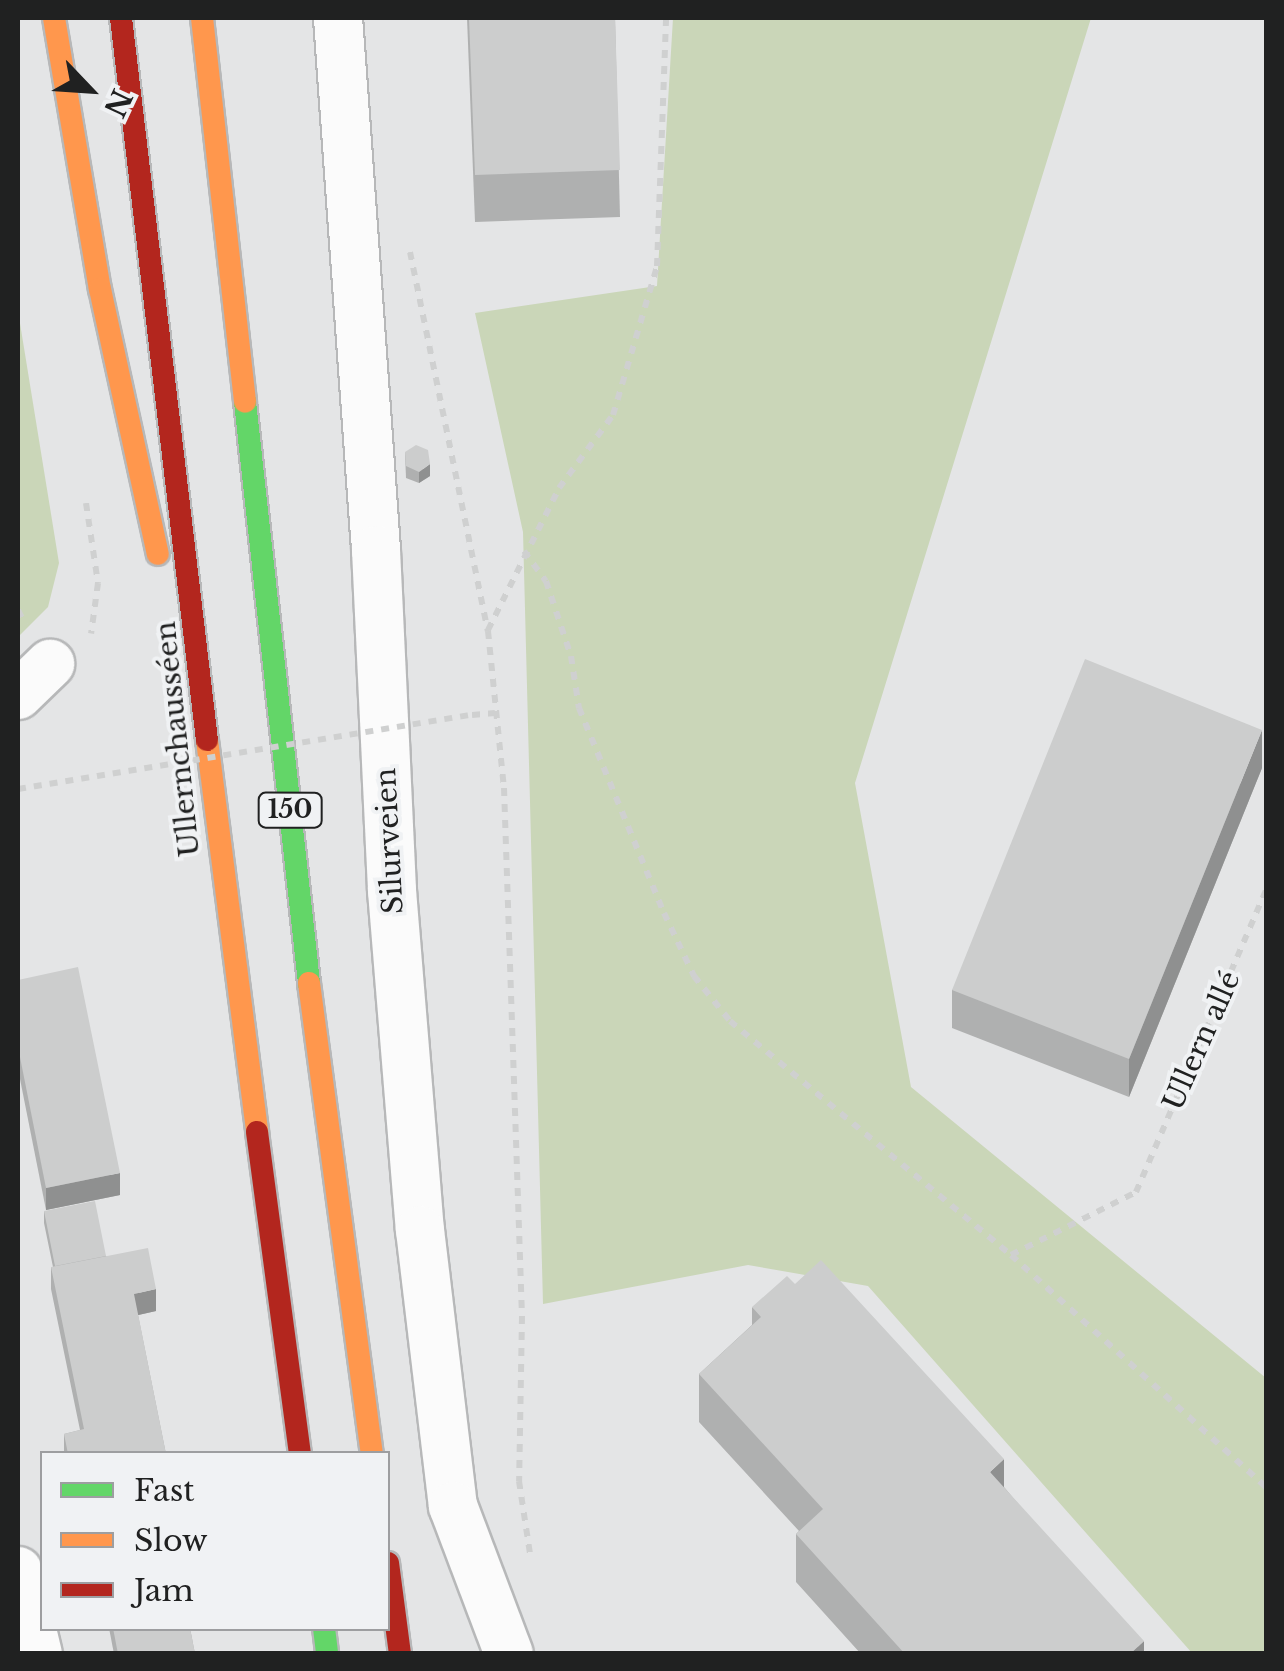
<!DOCTYPE html>
<meta charset="utf-8">
<style>
body{margin:0}
#map{position:relative;width:1284px;height:1671px;overflow:hidden;background:#e4e5e6;font-family:"Libre Baskerville",serif}
div>[style]{position:absolute}
.green>*{inset:0;background:#cad6b8}
.path>*{height:6px;margin-top:-3px;transform-origin:0;background:repeating-linear-gradient(90deg,#cfd0d0 0 8px,transparent 0 16px)}
.roads{filter:drop-shadow(2px 0 #b7b8b9) drop-shadow(-2px 0 #b7b8b9) drop-shadow(0 2px #b7b8b9) drop-shadow(0 -2px #b7b8b9)}
.street>*{height:48px;margin:-24px;padding:0 24px;transform-origin:24px;border-radius:24px;background:#fbfbfb}
.fast>*{height:22px;margin:-11px;padding:0 11px;transform-origin:11px;border-radius:11px;background:#63d668}
.slow>*{height:22px;margin:-11px;padding:0 11px;transform-origin:11px;border-radius:11px;background:#ff974d}
.jam>*{height:22px;margin:-11px;padding:0 11px;transform-origin:11px;border-radius:11px;background:#b3261e}
.path-bridge>*{height:6px;margin-top:-3px;transform-origin:0;background:repeating-linear-gradient(90deg,#cfd0d0 0 8px,transparent 0 16px)}
.wall>*{inset:0;background:#afb0b0}
.shaded-wall>*{inset:0;background:#8f9090}
.building>*{inset:0;background:#cccdcd}
span{translate:-50% -50%;white-space:nowrap;text-align:center;line-height:1.15;-webkit-text-stroke:8px #f0f2f4;paint-order:stroke}
.shield-label span{padding:2px 8px;background:#f0f2f4;border:2px solid;border-radius:8px;-webkit-text-stroke-width:0}
.shield-label{font-size:25px;color:#202121;font-weight:700}
.street-label{font-size:28px;color:#202121}
.frame{position:absolute;inset:0;border:20px solid #202121;pointer-events:none}
.legend{position:absolute;left:40px;top:1451px;width:350px;height:180px;box-sizing:border-box;background:#f0f2f4;border:2px solid #9d9ea0;margin:0;padding:12px 18px;list-style:none;font-size:30px;color:#202121}
.legend li{display:flex;align-items:center;gap:20px;height:50px}
.legend b{width:50px;border:2px solid #9d9ea0}
.north{position:absolute;left:40px;top:40px;width:100px;height:100px;-webkit-text-stroke:8px #f0f2f4;paint-order:stroke;rotate:115deg;font-size:28px;font-weight:700;line-height:40px;text-align:center;color:#202121}
.north::after{content:'';display:block;margin:auto;width:35px;height:45px;background:#202121;clip-path:polygon(50% 0,100% 100%,50% 72%,0 100%)}
</style>
<div id="map">
<div class="green">
<i style="clip-path:polygon(673px 18px,1091px 18px,855px 783px,911px 1087px,1266px 1378px,1266px 1653px,1192px 1653px,868px 1286px,748px 1265px,543px 1304px,523px 532px,475px 313px,657px 286px)"></i>
<i style="clip-path:polygon(18px 311px,59px 563px,48px 607px,18px 637px)"></i>
</div>
<div class="path">
<i style="left:410px;top:252px;width:387px;rotate:78.4deg"></i>
<i style="left:488px;top:631px;width:158px;rotate:84.2deg"></i>
<i style="left:504px;top:788px;width:528px;rotate:88.05deg"></i>
<i style="left:522px;top:1316px;width:165px;rotate:91deg"></i>
<i style="left:519px;top:1481px;width:74px;rotate:81.4deg"></i>
<i style="left:86px;top:503px;width:81px;rotate:81.5deg"></i>
<i style="left:98px;top:583px;width:51px;rotate:97.8deg"></i>
<i style="left:524px;top:551px;width:37px;rotate:54deg"></i>
<i style="left:546px;top:581px;width:79px;rotate:71.6deg"></i>
<i style="left:571px;top:656px;width:53px;rotate:81.3deg"></i>
<i style="left:579px;top:708px;width:222px;rotate:67.5deg"></i>
<i style="left:664px;top:913px;width:70px;rotate:64.5deg"></i>
<i style="left:694px;top:976px;width:58px;rotate:51.3deg"></i>
<i style="left:730px;top:1021px;width:366px;rotate:39.8deg"></i>
<i style="left:1011px;top:1255px;width:345px;rotate:42.3deg"></i>
<i style="left:18px;top:610px;width:16px;rotate:63deg"></i>
<i style="left:488px;top:630px;width:159px;rotate:-63.4deg"></i>
<i style="left:559px;top:488px;width:91px;rotate:-53.5deg"></i>
<i style="left:613px;top:415px;width:155px;rotate:-73.5deg"></i>
<i style="left:657px;top:266px;width:248px;rotate:-87.9deg"></i>
<i style="left:472px;top:715px;width:23px;rotate:-5deg"></i>
<i style="left:1011px;top:1255px;width:140px;rotate:-26.7deg"></i>
<i style="left:1136px;top:1192px;width:329px;rotate:-66.7deg"></i>
</div>
<div class="roads">
<div class="street">
<i style="left:338px;top:18px;width:533px;rotate:85.91deg"></i>
<i style="left:376px;top:550px;width:341px;rotate:87.3deg"></i>
<i style="left:392px;top:891px;width:340px;rotate:85.3deg"></i>
<i style="left:420px;top:1230px;width:278px;rotate:83.2deg"></i>
<i style="left:453px;top:1506px;width:158px;rotate:69.3deg"></i>
<i style="left:18px;top:695px;width:45px;rotate:-44.1deg"></i>
<i style="left:18px;top:1571px;width:85px;rotate:76.5deg"></i>
</div>
<div class="fast">
<i style="left:245px;top:402px;width:585px;rotate:83.71deg"></i>
<i style="left:324px;top:1628px;width:26px;rotate:83deg"></i>
</div>
<div class="slow">
<i style="left:54px;top:18px;width:275px;rotate:80.4deg"></i>
<i style="left:100px;top:289px;width:271px;rotate:77.7deg"></i>
<i style="left:202px;top:18px;width:386px;rotate:83.6deg"></i>
<i style="left:207px;top:740px;width:395px;rotate:82.7deg"></i>
<i style="left:309px;top:983px;width:475px;rotate:82.4deg"></i>
</div>
<div class="jam">
<i style="left:121px;top:18px;width:727px;rotate:83.21deg"></i>
<i style="left:257px;top:1132px;width:325px;rotate:82.4deg"></i>
<i style="left:388px;top:1563px;width:92px;rotate:82.5deg"></i>
</div>
</div>
<div class="path-bridge">
<i style="left:18px;top:789px;width:460px;rotate:-9.3deg"></i>
</div>
<div class="wall">
<i style="clip-path:polygon(467px 18px,615px 18px,620px 217px,475px 222px)"></i>
<i style="clip-path:polygon(405px 452px,430px 476px,419px 483px,406px 478px)"></i>
<i style="clip-path:polygon(1262px 768px,1129px 1097px,952px 1028px,952px 990px)"></i>
<i style="clip-path:polygon(18px 980px,120px 1195px,46px 1210px,18px 1069px)"></i>
<i style="clip-path:polygon(44px 1211px,106px 1256px,156px 1311px,138px 1315px,166px 1454px,64px 1454px,64px 1434px,80px 1430px,51px 1289px,51px 1267px,53px 1267px,44px 1223px)"></i>
<i style="clip-path:polygon(752px 1307px,1004px 1487px,1144px 1654px,861px 1654px,796px 1582px,796px 1534px,799px 1531px,699px 1422px,699px 1374px,752px 1325px)"></i>
<i style="clip-path:polygon(109px 1628px,190px 1628px,195px 1654px,114px 1654px)"></i>
</div>
<div class="shaded-wall">
<i style="clip-path:polygon(430px 464px,430px 476px,419px 483px,419px 472px)"></i>
<i style="clip-path:polygon(1262px 730px,1262px 768px,1129px 1097px,1129px 1059px)"></i>
<i style="clip-path:polygon(120px 1173px,120px 1195px,46px 1210px,46px 1188px)"></i>
<i style="clip-path:polygon(156px 1289px,156px 1311px,134px 1316px,134px 1294px)"></i>
<i style="clip-path:polygon(1004px 1459px,1004px 1507px,990px 1472px)"></i>
<i style="clip-path:polygon(1144px 1641px,1144px 1654px,1130px 1654px)"></i>
</div>
<div class="building">
<i style="clip-path:polygon(469px 18px,615px 18px,620px 170px,475px 175px)"></i>
<i style="clip-path:polygon(416px 445px,428px 450px,430px 464px,419px 472px,406px 466px,405px 452px)"></i>
<i style="clip-path:polygon(1085px 659px,1262px 730px,1129px 1059px,952px 990px)"></i>
<i style="clip-path:polygon(78px 967px,120px 1173px,46px 1188px,18px 1047px,18px 980px)"></i>
<i style="clip-path:polygon(95px 1201px,106px 1256px,55px 1266px,44px 1211px)"></i>
<i style="clip-path:polygon(148px 1248px,156px 1289px,134px 1294px,166px 1454px,68px 1454px,64px 1434px,84px 1429px,51px 1267px)"></i>
<i style="clip-path:polygon(821px 1260px,1004px 1459px,990px 1472px,1144px 1641px,1130px 1654px,905px 1654px,796px 1534px,823px 1509px,699px 1374px,761px 1317px,752px 1307px,787px 1276px,795px 1284px)"></i>
<i style="clip-path:polygon(113px 1628px,190px 1628px,195px 1654px,118px 1654px)"></i>
</div>
<div class="shield-label">
<span style="left:290px;top:810px">150</span>
</div>
<div class="street-label">
<span style="left:178px;top:739px;rotate:-96deg">Ullernchausséen</span>
<span style="left:390px;top:841px;rotate:-93deg">Silurveien</span>
<span style="left:1202px;top:1041px;rotate:-66deg">Ullern allé</span>
</div>
<div class="frame"></div>
<ul class="legend">
<li><b style="height:12px;background:#63d668"></b>Fast</li>
<li><b style="height:12px;background:#ff974d"></b>Slow</li>
<li><b style="height:12px;background:#b3261e"></b>Jam</li>
</ul>
<div class="north">N</div>
</div>
